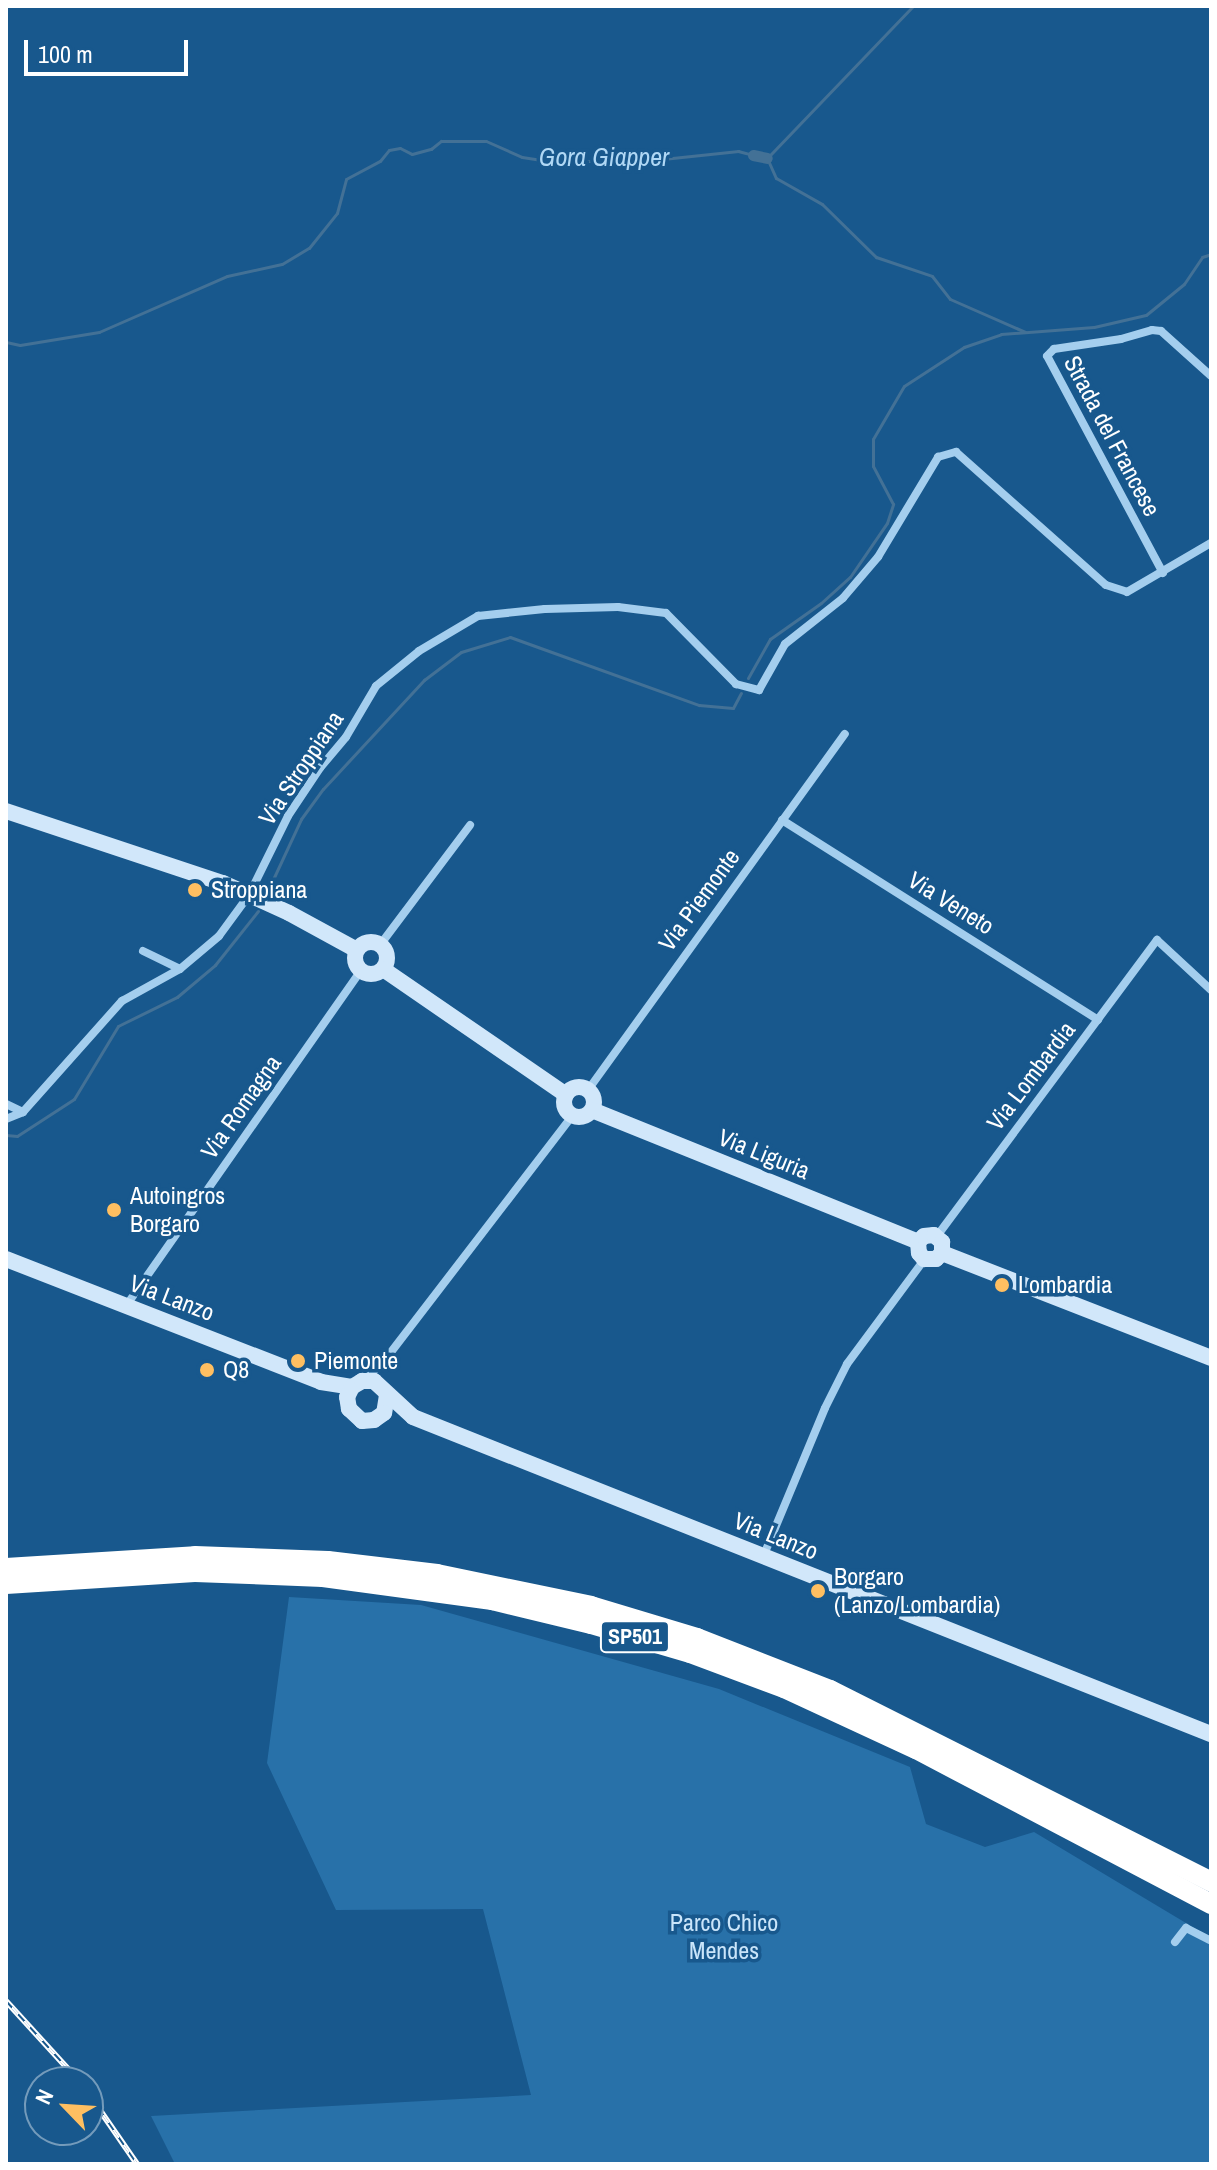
<!DOCTYPE html>
<style>
body{margin:0}
#map{position:relative;width:1217px;height:2170px;overflow:hidden;background:#18588d;font-family:"Archivo Narrow",sans-serif}
div>[style]{position:absolute}
.green>*{inset:0;background:#2871a9}
.stream>*{height:3px;margin:-1.5px;padding:0 1.5px;transform-origin:1.5px;border-radius:1.5px;background:#437196}
.canal>*{height:11px;margin:-5.5px;padding:0 5.5px;transform-origin:5.5px;border-radius:5.5px;background:#437196}
.street>*{height:8px;margin:-4px;padding:0 4px;transform-origin:4px;border-radius:4px;background:#a4ceee}
.secondary>*{height:16px;margin:-8px;padding:0 8px;transform-origin:8px;border-radius:8px;background:#d1e7fa}
.secondary>.ring{margin:-8px;padding:0;box-sizing:content-box;background:none;border:16px solid #d1e7fa;border-radius:50%}
.highway>*{height:20px;margin:-10px;padding:0 10px;transform-origin:10px;border-radius:10px;background:#fff}
.rail>*{height:6px;margin-top:-3px;transform-origin:0;background:repeating-linear-gradient(90deg,#18588d 0 9px,#fff 0 18px);box-sizing:border-box;border-block:2px solid #fff}
.dots>*{width:22px;height:22px;translate:-50% -50%;box-sizing:border-box;border:4px solid #18588d;border-radius:50%}
span{translate:-50% -50%;white-space:nowrap;text-align:center;line-height:1.15;-webkit-text-stroke:7px #18588d;paint-order:stroke}
.shield-label span{padding:2px 6px;background:#18588d;border:2px solid;border-radius:6px;-webkit-text-stroke-width:0}
.shield-label{font-size:22px;color:#fff;font-weight:700}
.street-label{font-size:24px;color:#fff}
.poi-label{font-size:24px;color:#fff}
.left{translate:0 -50%;text-align:left}
.park-label{font-size:24px;color:#cae5fa}
.water-label{font-size:26px;color:#b0d8f5;font-style:italic}
.frame{position:absolute;inset:0;border:8px solid #fff;pointer-events:none}
.north{position:absolute;left:24px;top:2066px;width:80px;height:80px;box-sizing:border-box;background:#18588d;border:2px solid #749bbb;border-radius:50%;rotate:295deg;font-size:22px;font-weight:700;line-height:32px;text-align:center;color:#fff}
.north::after{content:'';display:block;margin:auto;width:28px;height:36px;background:#ffbf61;clip-path:polygon(50% 0,100% 100%,50% 72%,0 100%)}
.scale{position:absolute;left:24px;top:40px;width:164px;height:36px;box-sizing:border-box;border:4px solid #fff;border-top:0;padding-left:10px;font-size:24px;line-height:28px;white-space:nowrap;color:#fff;-webkit-text-stroke:6px #18588d;paint-order:stroke}
</style>
<div id="map">
<div class="green">
<i style="clip-path:polygon(289px 1597px,421px 1605px,719px 1689px,910px 1767px,926px 1824px,985px 1847px,1034px 1832px,1211px 1938px,1211px 2164px,175px 2164px,151px 2116px,531px 2095px,483px 1909px,336px 1910px,267px 1763px)"></i>
</div>
<div class="stream">
<i style="left:913px;top:6px;width:211px;rotate:133.8deg"></i>
<i style="left:767px;top:158px;width:22px;rotate:66deg"></i>
<i style="left:776px;top:178px;width:53px;rotate:29.5deg"></i>
<i style="left:822px;top:204px;width:76px;rotate:44.5deg"></i>
<i style="left:876px;top:257px;width:59px;rotate:18.7deg"></i>
<i style="left:932px;top:276px;width:29px;rotate:52deg"></i>
<i style="left:950px;top:299px;width:82px;rotate:23.7deg"></i>
<i style="left:6px;top:342px;width:14px;rotate:12deg"></i>
<i style="left:20px;top:345px;width:80px;rotate:-9.3deg"></i>
<i style="left:99px;top:332px;width:140px;rotate:-23.6deg"></i>
<i style="left:227px;top:276px;width:56px;rotate:-12.3deg"></i>
<i style="left:282px;top:264px;width:31px;rotate:-31deg"></i>
<i style="left:309px;top:248px;width:45px;rotate:-51.3deg"></i>
<i style="left:337px;top:213px;width:35px;rotate:-75deg"></i>
<i style="left:346px;top:179px;width:38px;rotate:-28deg"></i>
<i style="left:380px;top:161px;width:14px;rotate:-51deg"></i>
<i style="left:389px;top:150px;width:11px;rotate:-10deg"></i>
<i style="left:400px;top:148px;width:13px;rotate:27deg"></i>
<i style="left:412px;top:154px;width:20px;rotate:-15deg"></i>
<i style="left:431px;top:149px;width:13px;rotate:-39deg"></i>
<i style="left:441px;top:141px;width:45px"></i>
<i style="left:486px;top:141px;width:39px;rotate:24deg"></i>
<i style="left:522px;top:157px;width:26px;rotate:9deg"></i>
<i style="left:548px;top:161px;width:96px"></i>
<i style="left:644px;top:161px;width:95px;rotate:-6.1deg"></i>
<i style="left:738px;top:151px;width:16px;rotate:15deg"></i>
<i style="left:748px;top:678px;width:45px;rotate:-60.6deg"></i>
<i style="left:770px;top:639px;width:62px;rotate:-35.2deg"></i>
<i style="left:821px;top:603px;width:39px;rotate:-42deg"></i>
<i style="left:850px;top:577px;width:65px;rotate:-55.6deg"></i>
<i style="left:887px;top:523px;width:20px;rotate:-72deg"></i>
<i style="left:893px;top:504px;width:43px;rotate:-117.8deg"></i>
<i style="left:873px;top:466px;width:27px;rotate:-90deg"></i>
<i style="left:873px;top:439px;width:61px;rotate:-59.7deg"></i>
<i style="left:904px;top:386px;width:72px;rotate:-33deg"></i>
<i style="left:964px;top:347px;width:39px;rotate:-19deg"></i>
<i style="left:1001px;top:334px;width:93px;rotate:-4.3deg"></i>
<i style="left:1094px;top:327px;width:53px;rotate:-13deg"></i>
<i style="left:1146px;top:315px;width:49px;rotate:-39.2deg"></i>
<i style="left:1184px;top:284px;width:32px;rotate:-56deg"></i>
<i style="left:1202px;top:257px;width:9px;rotate:-18deg"></i>
<i style="left:269px;top:888px;width:76px;rotate:-65.1deg"></i>
<i style="left:301px;top:819px;width:37px;rotate:-54deg"></i>
<i style="left:323px;top:789px;width:149px;rotate:-47.2deg"></i>
<i style="left:424px;top:680px;width:46px;rotate:-37.1deg"></i>
<i style="left:461px;top:652px;width:51px;rotate:-17deg"></i>
<i style="left:510px;top:637px;width:201px;rotate:19.8deg"></i>
<i style="left:699px;top:705px;width:34px;rotate:5deg"></i>
<i style="left:733px;top:708px;width:17px;rotate:-62deg"></i>
<i style="left:6px;top:1135px;width:11px;rotate:5deg"></i>
<i style="left:17px;top:1136px;width:68px;rotate:-33deg"></i>
<i style="left:74px;top:1099px;width:85px;rotate:-58.9deg"></i>
<i style="left:118px;top:1026px;width:66px;rotate:-26.2deg"></i>
<i style="left:177px;top:997px;width:50px;rotate:-40.1deg"></i>
<i style="left:215px;top:965px;width:69px;rotate:-51.5deg"></i>
</div>
<div class="canal">
<i style="left:753px;top:155px;width:14px;rotate:12deg"></i>
</div>
<div class="street">
<i style="left:1163px;top:573px;width:246px;rotate:-118.1deg"></i>
<i style="left:1047px;top:356px;width:10px;rotate:-45deg"></i>
<i style="left:1054px;top:349px;width:68px;rotate:-8.5deg"></i>
<i style="left:1121px;top:339px;width:32px;rotate:-16deg"></i>
<i style="left:1152px;top:330px;width:9px;rotate:6deg"></i>
<i style="left:1161px;top:331px;width:67px;rotate:42deg"></i>
<i style="left:782px;top:820px;width:374px;rotate:32.3deg"></i>
<i style="left:380px;top:945px;width:150px;rotate:-53.1deg"></i>
<i style="left:143px;top:951px;width:41px;rotate:25.9deg"></i>
<i style="left:588px;top:1090px;width:439px;rotate:-54.2deg"></i>
<i style="left:6px;top:1104px;width:19px;rotate:25deg"></i>
<i style="left:6px;top:1119px;width:18px;rotate:-22deg"></i>
<i style="left:23px;top:1112px;width:149px;rotate:-48.3deg"></i>
<i style="left:122px;top:1001px;width:66px;rotate:-28.9deg"></i>
<i style="left:180px;top:969px;width:51px;rotate:-40.2deg"></i>
<i style="left:219px;top:936px;width:51px;rotate:-53.8deg"></i>
<i style="left:249px;top:895px;width:88px;rotate:-63.7deg"></i>
<i style="left:288px;top:816px;width:58px;rotate:-56.3deg"></i>
<i style="left:320px;top:768px;width:40px;rotate:-50deg"></i>
<i style="left:346px;top:737px;width:59px;rotate:-59.5deg"></i>
<i style="left:376px;top:686px;width:55px;rotate:-39.1deg"></i>
<i style="left:419px;top:651px;width:69px;rotate:-30.7deg"></i>
<i style="left:478px;top:616px;width:67px;rotate:-6deg"></i>
<i style="left:545px;top:609px;width:73px;rotate:-1.6deg"></i>
<i style="left:618px;top:607px;width:48px;rotate:7.1deg"></i>
<i style="left:666px;top:613px;width:100px;rotate:45.4deg"></i>
<i style="left:736px;top:684px;width:24px;rotate:15deg"></i>
<i style="left:759px;top:690px;width:53px;rotate:-60.5deg"></i>
<i style="left:785px;top:644px;width:74px;rotate:-38.4deg"></i>
<i style="left:843px;top:598px;width:54px;rotate:-49.5deg"></i>
<i style="left:878px;top:557px;width:117px;rotate:-59deg"></i>
<i style="left:938px;top:457px;width:19px;rotate:-16deg"></i>
<i style="left:956px;top:452px;width:200px;rotate:41.6deg"></i>
<i style="left:1106px;top:585px;width:22px;rotate:18deg"></i>
<i style="left:1127px;top:592px;width:97px;rotate:-30.3deg"></i>
<i style="left:937px;top:1236px;width:369px;rotate:-53.4deg"></i>
<i style="left:1157px;top:940px;width:74px;rotate:42.8deg"></i>
<i style="left:126px;top:1306px;width:409px;rotate:-55deg"></i>
<i style="left:366px;top:1379px;width:32px;rotate:-46deg"></i>
<i style="left:388px;top:1356px;width:302px;rotate:-52.5deg"></i>
<i style="left:763px;top:1557px;width:161px;rotate:-67.4deg"></i>
<i style="left:825px;top:1408px;width:49px;rotate:-63.4deg"></i>
<i style="left:847px;top:1364px;width:129px;rotate:-53.5deg"></i>
<i style="left:1175px;top:1942px;width:18px;rotate:-52deg"></i>
<i style="left:1186px;top:1928px;width:28px;rotate:27deg"></i>
</div>
<div class="secondary">
<i style="left:6px;top:811px;width:229px;rotate:18.4deg"></i>
<i style="left:223px;top:883px;width:72px;rotate:24.4deg"></i>
<i style="left:289px;top:913px;width:77px;rotate:28.6deg"></i>
<i class="ring" style="left:355px;top:942px;width:16px;height:16px"></i>
<i style="left:383px;top:969px;width:222px;rotate:34.5deg"></i>
<i class="ring" style="left:564px;top:1087px;width:14px;height:14px"></i>
<i style="left:592px;top:1110px;width:352px;rotate:22deg"></i>
<i style="left:918px;top:1242px;width:11px;rotate:85deg"></i>
<i style="left:919px;top:1253px;width:8px;rotate:50deg"></i>
<i style="left:924px;top:1259px;width:12px"></i>
<i style="left:936px;top:1259px;width:8px;rotate:-45deg"></i>
<i style="left:918px;top:1242px;width:8px;rotate:-45deg"></i>
<i style="left:924px;top:1236px;width:10px;rotate:-6deg"></i>
<i style="left:934px;top:1235px;width:11px;rotate:41deg"></i>
<i style="left:942px;top:1242px;width:11px;rotate:90deg"></i>
<i style="left:942px;top:1253px;width:289px;rotate:21.3deg"></i>
<i style="left:6px;top:1259px;width:338px;rotate:21.3deg"></i>
<i style="left:321px;top:1382px;width:31px;rotate:9deg"></i>
<i style="left:387px;top:1395px;width:18px;rotate:99deg"></i>
<i style="left:384px;top:1413px;width:12px;rotate:145deg"></i>
<i style="left:374px;top:1420px;width:12px;rotate:175deg"></i>
<i style="left:362px;top:1421px;width:18px;rotate:-137deg"></i>
<i style="left:349px;top:1409px;width:12px;rotate:-99deg"></i>
<i style="left:347px;top:1397px;width:11px;rotate:-63deg"></i>
<i style="left:352px;top:1387px;width:12px;rotate:-31deg"></i>
<i style="left:362px;top:1381px;width:12px"></i>
<i style="left:374px;top:1381px;width:53px;rotate:42.7deg"></i>
<i style="left:413px;top:1417px;width:859px;rotate:21.67deg"></i>
</div>
<div class="highway">
<i style="left:6px;top:1568px;width:189px;rotate:-3.6deg"></i>
<i style="left:195px;top:1556px;width:133px;rotate:2.2deg"></i>
<i style="left:328px;top:1561px;width:110px;rotate:6.8deg"></i>
<i style="left:437px;top:1574px;width:157px;rotate:11.7deg"></i>
<i style="left:591px;top:1606px;width:111px;rotate:16.8deg"></i>
<i style="left:697px;top:1638px;width:143px;rotate:21.4deg"></i>
<i style="left:830px;top:1690px;width:427px;rotate:26.7deg"></i>
<i style="left:6px;top:1584px;width:189px;rotate:-3.6deg"></i>
<i style="left:195px;top:1572px;width:128px;rotate:2.2deg"></i>
<i style="left:323px;top:1577px;width:171px;rotate:7.8deg"></i>
<i style="left:492px;top:1600px;width:102px;rotate:13.6deg"></i>
<i style="left:591px;top:1624px;width:103px;rotate:16.3deg"></i>
<i style="left:690px;top:1653px;width:100px;rotate:20.4deg"></i>
<i style="left:784px;top:1688px;width:145px;rotate:24.8deg"></i>
<i style="left:916px;top:1749px;width:333px;rotate:27.7deg"></i>
</div>
<div class="rail">
<i style="left:6px;top:2001px;width:110px;rotate:47.6deg"></i>
<i style="left:88px;top:2093px;width:86px;rotate:55.4deg"></i>
</div>
<div class="dots">
<i style="left:195px;top:890px;background:#ffbf61"></i>
<i style="left:114px;top:1210px;background:#ffbf61"></i>
<i style="left:1002px;top:1285px;background:#ffbf61"></i>
<i style="left:298px;top:1361px;background:#ffbf61"></i>
<i style="left:207px;top:1370px;background:#ffbf61"></i>
<i style="left:818px;top:1591px;background:#ffbf61"></i>
</div>
<div class="shield-label">
<span style="left:635px;top:1637px">SP501</span>
</div>
<div class="street-label">
<span style="left:1112px;top:436px;rotate:62deg">Strada del Francese</span>
<span style="left:301px;top:768px;rotate:-56deg">Via Stroppiana</span>
<span style="left:699px;top:900px;rotate:-54deg">Via Piemonte</span>
<span style="left:951px;top:903px;rotate:32deg">Via Veneto</span>
<span style="left:1031px;top:1076px;rotate:-53deg">Via Lombardia</span>
<span style="left:241px;top:1107px;rotate:-55deg">Via Romagna</span>
<span style="left:764px;top:1154px;rotate:22deg">Via Liguria</span>
<span style="left:172px;top:1298px;rotate:21deg">Via Lanzo</span>
<span style="left:776px;top:1536px;rotate:22deg">Via Lanzo</span>
</div>
<div class="poi-label">
<span class="left" style="left:211px;top:890px">Stroppiana</span>
<span class="left" style="left:130px;top:1210px">Autoingros<br>Borgaro</span>
<span class="left" style="left:1018px;top:1285px">Lombardia</span>
<span class="left" style="left:314px;top:1361px">Piemonte</span>
<span class="left" style="left:223px;top:1370px">Q8</span>
<span class="left" style="left:834px;top:1591px">Borgaro<br>(Lanzo/Lombardia)</span>
</div>
<div class="park-label">
<span style="left:724px;top:1937px">Parco Chico<br>Mendes</span>
</div>
<div class="water-label">
<span style="left:604px;top:157px">Gora Giapper</span>
</div>
<div class="frame"></div>
<div class="north">N</div>
<div class="scale">100 m</div>
</div>
